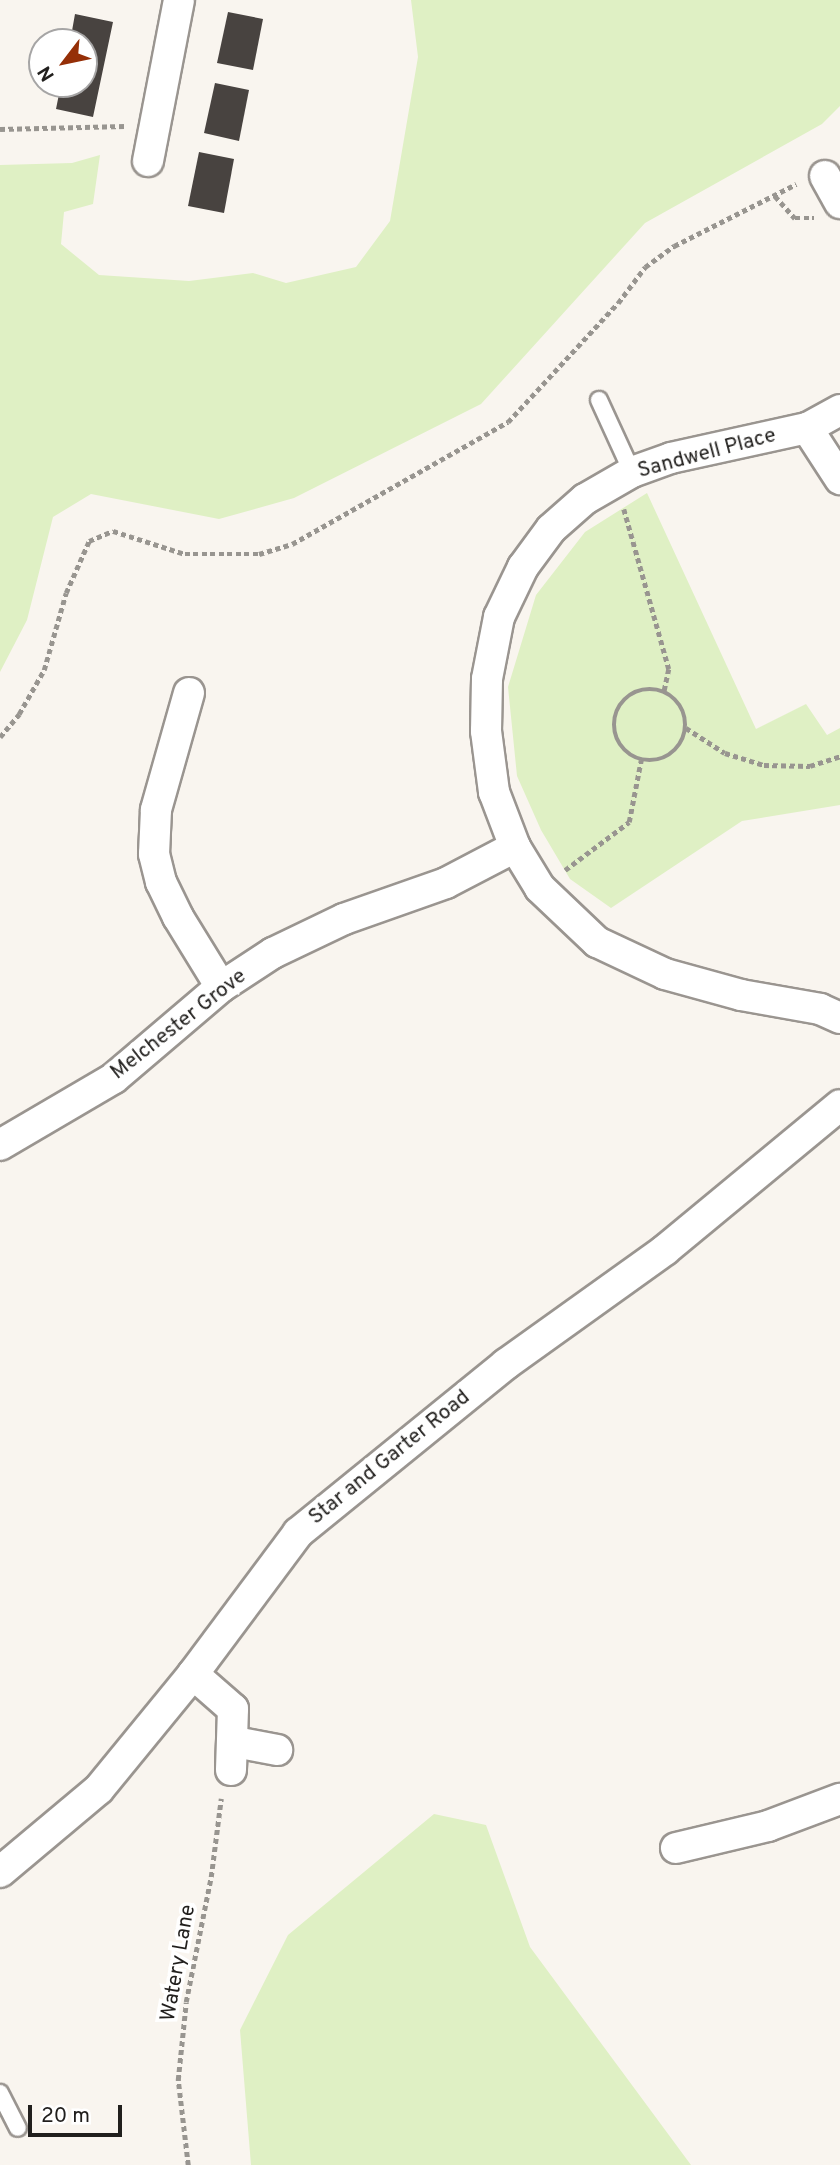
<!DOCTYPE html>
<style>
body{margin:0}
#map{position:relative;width:840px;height:2165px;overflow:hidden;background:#f9f5ef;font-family:Overpass,sans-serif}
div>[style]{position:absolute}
.green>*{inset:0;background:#dff0c4}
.building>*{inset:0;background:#484340}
.path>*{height:4.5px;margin-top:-2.25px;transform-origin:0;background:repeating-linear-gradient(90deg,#989590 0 5px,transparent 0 8.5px)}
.path>.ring{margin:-2.25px;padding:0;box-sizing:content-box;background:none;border:4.5px solid #989590;border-radius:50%}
.roads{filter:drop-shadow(2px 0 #9a9590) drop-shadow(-2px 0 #9a9590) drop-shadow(0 2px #9a9590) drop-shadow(0 -2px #9a9590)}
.lane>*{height:16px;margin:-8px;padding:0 8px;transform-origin:8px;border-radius:8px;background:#fff}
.street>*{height:30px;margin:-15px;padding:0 15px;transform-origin:15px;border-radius:15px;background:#fff}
span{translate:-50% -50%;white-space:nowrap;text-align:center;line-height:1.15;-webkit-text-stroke:7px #fff;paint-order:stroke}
.street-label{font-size:21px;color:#211f1d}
.north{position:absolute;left:28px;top:28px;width:70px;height:70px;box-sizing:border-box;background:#fff;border:2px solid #a6a5a5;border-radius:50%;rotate:238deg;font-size:19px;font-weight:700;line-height:28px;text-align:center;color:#211f1d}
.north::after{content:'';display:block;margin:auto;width:24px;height:32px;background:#952f07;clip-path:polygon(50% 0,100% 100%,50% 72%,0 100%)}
.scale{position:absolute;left:28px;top:2105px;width:94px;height:32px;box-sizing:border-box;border:4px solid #211f1d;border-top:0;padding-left:9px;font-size:21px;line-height:24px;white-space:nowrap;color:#211f1d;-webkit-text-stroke:5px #fff;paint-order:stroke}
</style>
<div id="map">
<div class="green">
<i style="clip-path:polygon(411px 0,840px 0,840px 106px,822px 124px,645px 223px,481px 404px,294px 498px,219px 519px,91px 494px,53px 517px,27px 620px,0 672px,0 165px,72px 163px,100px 155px,93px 204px,64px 212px,61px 244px,99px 275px,189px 281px,253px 273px,286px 283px,356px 267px,390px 221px,418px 57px)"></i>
<i style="clip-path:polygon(647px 493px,756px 729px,806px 704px,827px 735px,840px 728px,840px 805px,742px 821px,611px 908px,570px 879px,541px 830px,517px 776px,508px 687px,536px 595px,585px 532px)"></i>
<i style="clip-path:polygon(434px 1814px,486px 1825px,530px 1947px,691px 2165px,251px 2165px,240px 2030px,288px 1935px)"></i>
</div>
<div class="building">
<i style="clip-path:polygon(228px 12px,263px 19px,253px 70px,217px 63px)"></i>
<i style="clip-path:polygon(75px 14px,113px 22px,93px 117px,56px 109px,61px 84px,84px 84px,84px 42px,70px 42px)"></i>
<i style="clip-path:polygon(215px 83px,249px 90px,239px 141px,204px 133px)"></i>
<i style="clip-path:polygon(199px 152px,234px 159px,224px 213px,188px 206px)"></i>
</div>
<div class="path">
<i style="left:0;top:129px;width:125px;rotate:-1.4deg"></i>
<i style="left:775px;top:196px;width:30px;rotate:48deg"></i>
<i style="left:795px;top:218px;width:19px"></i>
<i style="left:624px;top:509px;width:166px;rotate:74.3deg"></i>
<i style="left:669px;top:669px;width:24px;rotate:102deg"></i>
<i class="ring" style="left:614px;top:689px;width:67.5px;height:67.5px"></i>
<i style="left:686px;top:728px;width:46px;rotate:32.7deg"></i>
<i style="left:725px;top:753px;width:41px;rotate:17.1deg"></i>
<i style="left:764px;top:765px;width:46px;rotate:1.2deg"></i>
<i style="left:810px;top:766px;width:32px;rotate:-18deg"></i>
<i style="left:0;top:737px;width:30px;rotate:-50deg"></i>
<i style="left:19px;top:714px;width:51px;rotate:-60.4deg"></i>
<i style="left:44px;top:670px;width:80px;rotate:-74.1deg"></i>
<i style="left:66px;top:593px;width:57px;rotate:-66.1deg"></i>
<i style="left:89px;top:541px;width:26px;rotate:-23deg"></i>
<i style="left:113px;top:531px;width:76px;rotate:17.7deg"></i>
<i style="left:185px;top:554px;width:74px"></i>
<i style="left:259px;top:554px;width:34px;rotate:-17deg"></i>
<i style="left:292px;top:544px;width:248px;rotate:-29.5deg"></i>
<i style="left:508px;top:422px;width:162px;rotate:-47.3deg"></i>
<i style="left:618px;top:303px;width:45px;rotate:-53.1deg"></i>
<i style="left:645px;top:267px;width:36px;rotate:-36deg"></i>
<i style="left:674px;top:246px;width:137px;rotate:-26.9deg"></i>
<i style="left:565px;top:870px;width:80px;rotate:-36.9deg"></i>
<i style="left:629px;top:822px;width:63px;rotate:-79deg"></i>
<i style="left:188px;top:2165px;width:86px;rotate:-96.7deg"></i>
<i style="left:178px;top:2080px;width:78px;rotate:-84.1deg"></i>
<i style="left:186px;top:2002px;width:127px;rotate:-78.7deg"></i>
<i style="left:211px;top:1877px;width:79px;rotate:-82.7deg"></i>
</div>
<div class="roads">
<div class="lane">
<i style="left:599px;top:400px;width:79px;rotate:65.4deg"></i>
<i style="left:0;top:2093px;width:39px;rotate:63deg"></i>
</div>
<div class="street">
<i style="left:148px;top:161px;width:164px;rotate:-79.1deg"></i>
<i style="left:825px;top:176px;width:31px;rotate:61deg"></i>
<i style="left:840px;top:410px;width:38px;rotate:151deg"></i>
<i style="left:807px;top:428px;width:139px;rotate:167.6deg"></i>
<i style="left:671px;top:458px;width:41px;rotate:160.3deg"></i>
<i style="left:632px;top:472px;width:54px;rotate:150.1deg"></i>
<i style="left:585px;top:499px;width:45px;rotate:138.6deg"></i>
<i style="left:551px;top:529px;width:47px;rotate:126.4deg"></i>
<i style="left:523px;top:567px;width:55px;rotate:115.6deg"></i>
<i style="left:499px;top:617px;width:63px;rotate:101deg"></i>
<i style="left:487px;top:679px;width:52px;rotate:91.1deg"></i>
<i style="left:486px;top:731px;width:62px;rotate:82.5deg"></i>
<i style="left:494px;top:792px;width:59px;rotate:69.1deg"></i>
<i style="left:515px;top:847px;width:48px;rotate:58.6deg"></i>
<i style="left:540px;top:888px;width:79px;rotate:43.5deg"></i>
<i style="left:597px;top:942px;width:75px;rotate:25.2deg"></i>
<i style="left:665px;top:974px;width:79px;rotate:15.4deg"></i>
<i style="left:741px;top:995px;width:80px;rotate:10deg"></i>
<i style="left:820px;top:1009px;width:22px;rotate:24deg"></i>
<i style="left:807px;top:428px;width:61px;rotate:57.1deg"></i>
<i style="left:189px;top:693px;width:122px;rotate:105.8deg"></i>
<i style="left:156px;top:810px;width:44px;rotate:92.6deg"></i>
<i style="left:154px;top:854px;width:29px;rotate:76deg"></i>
<i style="left:161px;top:882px;width:39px;rotate:64deg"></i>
<i style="left:178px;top:917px;width:82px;rotate:58.4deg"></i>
<i style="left:0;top:1145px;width:132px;rotate:-30.4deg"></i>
<i style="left:114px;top:1078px;width:140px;rotate:-40.4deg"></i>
<i style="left:221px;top:987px;width:62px;rotate:-33.2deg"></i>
<i style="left:273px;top:953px;width:79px;rotate:-25.6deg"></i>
<i style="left:344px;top:919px;width:108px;rotate:-19.4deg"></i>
<i style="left:446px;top:883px;width:78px;rotate:-27.6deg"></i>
<i style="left:193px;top:1674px;width:53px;rotate:41.2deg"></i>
<i style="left:233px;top:1709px;width:61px;rotate:91.9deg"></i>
<i style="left:235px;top:1742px;width:43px;rotate:10.8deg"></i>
<i style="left:676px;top:1848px;width:95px;rotate:-13.4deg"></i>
<i style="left:768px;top:1826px;width:77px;rotate:-20.6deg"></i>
<i style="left:0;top:1872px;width:129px;rotate:-40deg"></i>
<i style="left:99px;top:1789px;width:149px;rotate:-50.7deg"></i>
<i style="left:193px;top:1674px;width:176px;rotate:-53.3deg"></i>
<i style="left:298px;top:1533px;width:268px;rotate:-39.1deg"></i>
<i style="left:506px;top:1364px;width:196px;rotate:-35.6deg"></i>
<i style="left:665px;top:1250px;width:227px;rotate:-39.6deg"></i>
</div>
</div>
<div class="street-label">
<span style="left:707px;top:454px;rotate:-15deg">Sandwell Place</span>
<span style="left:179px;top:1025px;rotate:-38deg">Melchester Grove</span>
<span style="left:390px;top:1458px;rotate:-39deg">Star and Garter Road</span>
<span style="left:179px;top:1963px;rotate:-80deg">Watery Lane</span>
</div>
<div class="north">N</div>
<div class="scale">20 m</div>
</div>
